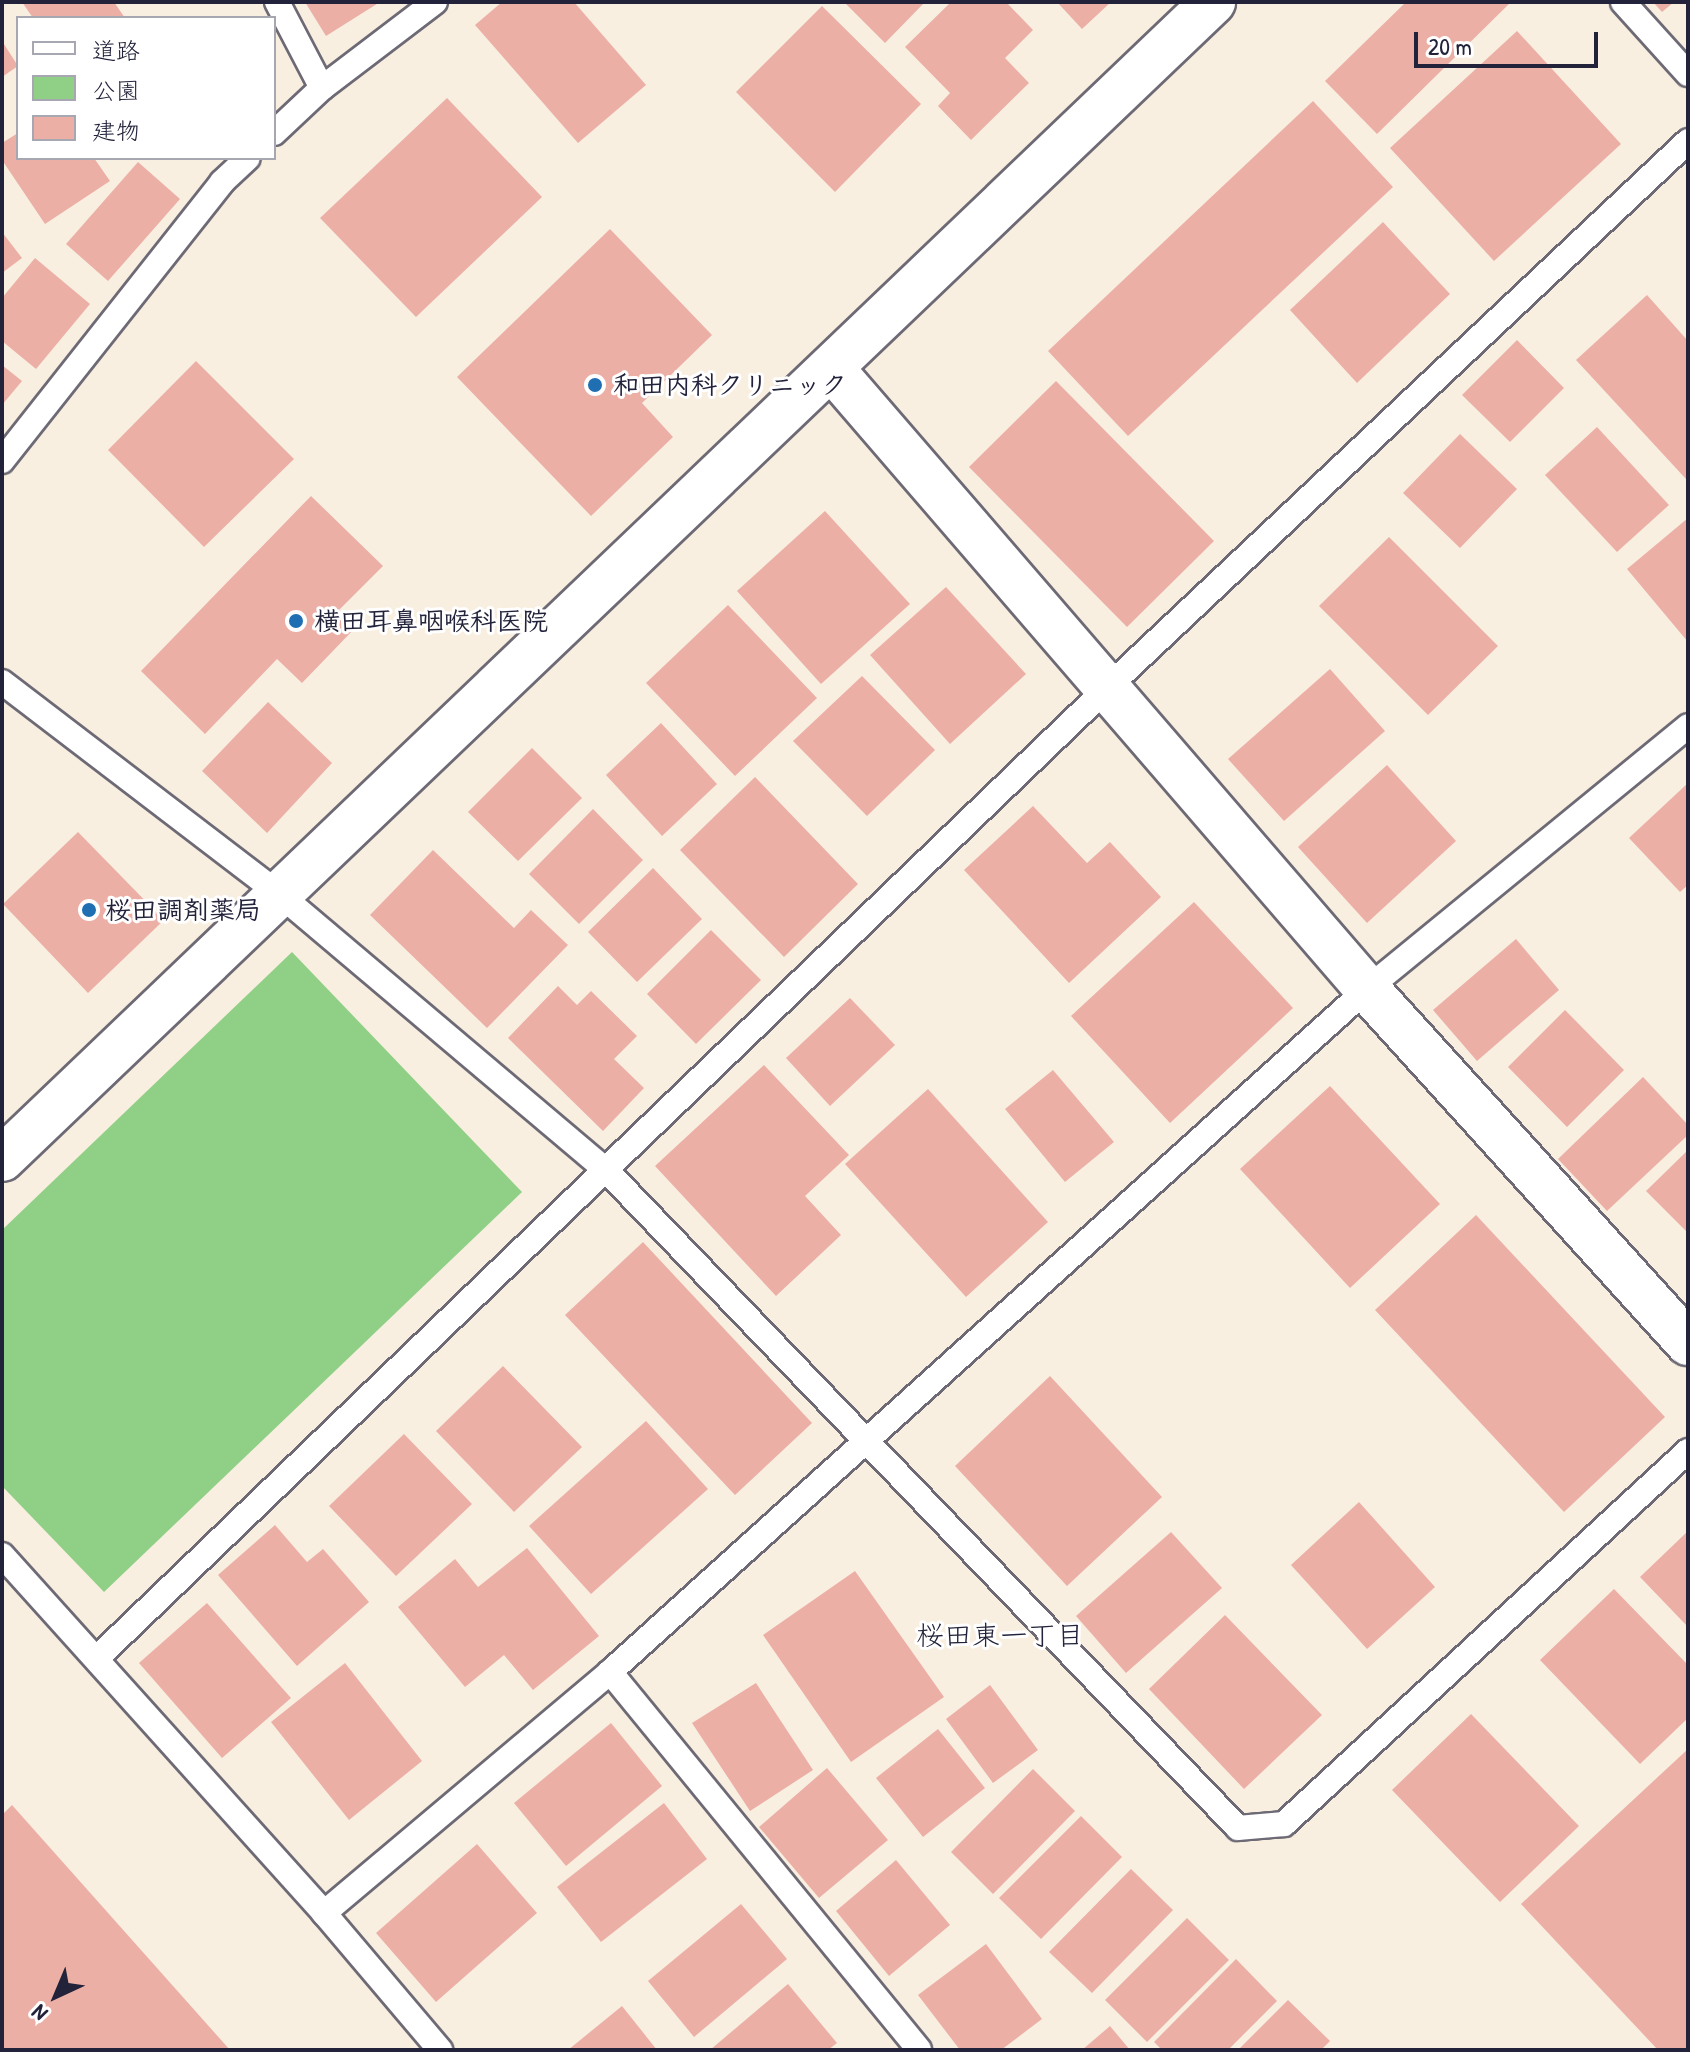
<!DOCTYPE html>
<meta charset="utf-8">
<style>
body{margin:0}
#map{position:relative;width:1690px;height:2052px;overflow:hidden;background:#f8efe0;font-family:"Patrick Hand","Klee One",sans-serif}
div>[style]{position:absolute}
.green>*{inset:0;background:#90cf86}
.building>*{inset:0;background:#ecafa6}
.roads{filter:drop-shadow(2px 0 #6d6a75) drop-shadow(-2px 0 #6d6a75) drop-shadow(0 2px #6d6a75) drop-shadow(0 -2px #6d6a75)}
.lane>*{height:24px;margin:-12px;padding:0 12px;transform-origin:12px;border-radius:12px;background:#fff}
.street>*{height:44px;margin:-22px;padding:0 22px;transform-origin:22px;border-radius:22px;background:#fff}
.secondary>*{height:44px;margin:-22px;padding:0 22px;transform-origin:22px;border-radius:22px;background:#fff}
.dots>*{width:22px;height:22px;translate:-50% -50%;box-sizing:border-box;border:4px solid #fff;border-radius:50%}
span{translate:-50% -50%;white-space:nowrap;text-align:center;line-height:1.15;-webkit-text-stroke:6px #fff;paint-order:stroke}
.poi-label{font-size:26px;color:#22223b;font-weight:700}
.left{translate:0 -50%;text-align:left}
.neighbourhood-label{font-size:28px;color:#22223b}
.frame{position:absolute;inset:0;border:4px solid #22223b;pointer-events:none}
.legend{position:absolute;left:16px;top:16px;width:260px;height:144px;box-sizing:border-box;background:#fff;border:2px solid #a7a7b1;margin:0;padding:10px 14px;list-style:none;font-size:24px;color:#22223b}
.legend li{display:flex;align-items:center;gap:16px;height:40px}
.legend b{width:40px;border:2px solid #a7a7b1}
.north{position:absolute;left:16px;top:1956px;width:80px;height:80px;-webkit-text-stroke:6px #fff;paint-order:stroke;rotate:224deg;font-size:22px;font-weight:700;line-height:32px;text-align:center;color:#22223b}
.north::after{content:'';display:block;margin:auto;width:28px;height:36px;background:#22223b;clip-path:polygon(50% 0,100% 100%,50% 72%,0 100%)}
.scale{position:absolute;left:1414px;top:32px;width:184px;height:36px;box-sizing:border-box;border:4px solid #22223b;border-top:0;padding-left:10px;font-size:24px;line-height:28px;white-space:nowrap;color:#22223b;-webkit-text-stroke:6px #fff;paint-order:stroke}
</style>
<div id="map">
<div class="green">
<i style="clip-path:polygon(292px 952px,522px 1192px,104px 1592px,2px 1486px,2px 1230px)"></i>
</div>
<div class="building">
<i style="clip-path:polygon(22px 2px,114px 2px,125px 18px,33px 18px)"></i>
<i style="clip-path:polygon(305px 2px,380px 2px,326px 36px)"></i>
<i style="clip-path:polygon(502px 2px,574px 2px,646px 85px,578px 143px,475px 25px)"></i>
<i style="clip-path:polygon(844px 2px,925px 2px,885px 43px)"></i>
<i style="clip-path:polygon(951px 2px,1006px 2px,1033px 30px,1005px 58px,1029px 83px,971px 140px,938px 106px,950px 93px,905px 47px)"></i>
<i style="clip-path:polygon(1057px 2px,1111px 2px,1082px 29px)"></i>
<i style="clip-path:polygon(1406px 2px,1511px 2px,1377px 134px,1325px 81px)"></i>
<i style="clip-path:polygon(1653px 2px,1674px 2px,1662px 12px)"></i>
<i style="clip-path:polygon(822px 6px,921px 104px,835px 192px,736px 92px)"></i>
<i style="clip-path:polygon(1517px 31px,1621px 144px,1494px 261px,1390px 148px)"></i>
<i style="clip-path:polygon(2px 41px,18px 66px,2px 77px)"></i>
<i style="clip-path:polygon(447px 98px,542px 197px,416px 317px,320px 218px)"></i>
<i style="clip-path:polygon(1313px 101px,1393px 187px,1128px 436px,1048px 351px)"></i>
<i style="clip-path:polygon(18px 133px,18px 158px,94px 158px,110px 181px,45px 224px,2px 160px,2px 143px)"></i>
<i style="clip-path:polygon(138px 162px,180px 199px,108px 281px,66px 244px)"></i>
<i style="clip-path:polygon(1383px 222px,1450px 294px,1357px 383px,1290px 310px)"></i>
<i style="clip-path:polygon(610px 229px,712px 335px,642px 403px,673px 437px,591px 516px,457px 377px)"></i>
<i style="clip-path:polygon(2px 232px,22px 258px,2px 273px)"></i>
<i style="clip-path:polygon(35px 258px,90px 304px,36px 369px,2px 341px,2px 298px)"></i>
<i style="clip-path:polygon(1647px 295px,1688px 341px,1686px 479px,1576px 360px)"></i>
<i style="clip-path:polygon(1517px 340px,1564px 388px,1510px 442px,1462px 395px)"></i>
<i style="clip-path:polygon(196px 361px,294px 459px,204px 547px,108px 450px)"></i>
<i style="clip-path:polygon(2px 365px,22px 381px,2px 405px)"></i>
<i style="clip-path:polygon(1056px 381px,1214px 541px,1127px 627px,969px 467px)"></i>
<i style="clip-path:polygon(1597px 427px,1669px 505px,1617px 552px,1545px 475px)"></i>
<i style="clip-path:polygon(1460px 434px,1517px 489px,1460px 548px,1403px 493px)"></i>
<i style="clip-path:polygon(311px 496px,383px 566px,339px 610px,357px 626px,302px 683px,277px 659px,205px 734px,141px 671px)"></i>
<i style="clip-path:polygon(825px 511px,910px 604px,821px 684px,737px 591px)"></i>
<i style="clip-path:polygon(1688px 518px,1688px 642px,1627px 569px)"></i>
<i style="clip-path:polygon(1389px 537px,1498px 646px,1428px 715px,1319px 606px)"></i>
<i style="clip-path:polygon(946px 587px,1026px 674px,950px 744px,870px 655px)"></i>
<i style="clip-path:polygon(728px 605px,817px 698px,735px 776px,646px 683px)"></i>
<i style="clip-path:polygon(1330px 669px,1385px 731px,1284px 821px,1228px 759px)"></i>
<i style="clip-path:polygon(862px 676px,935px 750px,867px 816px,793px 741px)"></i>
<i style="clip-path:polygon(268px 702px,332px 763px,267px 833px,202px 771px)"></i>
<i style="clip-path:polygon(661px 723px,717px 784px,662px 836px,606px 775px)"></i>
<i style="clip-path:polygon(532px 748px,582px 798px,518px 861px,468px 812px)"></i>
<i style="clip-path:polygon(1387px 765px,1456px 841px,1367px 923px,1298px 847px)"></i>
<i style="clip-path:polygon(755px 777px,858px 884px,784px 957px,680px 850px)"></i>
<i style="clip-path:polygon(1688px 783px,1688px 885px,1680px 892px,1629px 838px)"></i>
<i style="clip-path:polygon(1033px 806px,1087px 863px,1110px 842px,1161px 897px,1069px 983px,964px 870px)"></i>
<i style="clip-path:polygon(593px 809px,643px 860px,579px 924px,529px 874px)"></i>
<i style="clip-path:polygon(78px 832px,164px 920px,88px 993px,3px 904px)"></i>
<i style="clip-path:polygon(433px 850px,514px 928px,531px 910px,568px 945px,487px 1028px,370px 915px)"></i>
<i style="clip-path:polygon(653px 868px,702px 919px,637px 982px,588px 932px)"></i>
<i style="clip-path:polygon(1194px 902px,1293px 1008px,1170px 1123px,1071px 1016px)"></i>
<i style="clip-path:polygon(711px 930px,761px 980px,696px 1044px,647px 994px)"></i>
<i style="clip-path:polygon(1516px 939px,1559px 990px,1477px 1061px,1433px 1010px)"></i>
<i style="clip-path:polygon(558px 986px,577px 1005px,591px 991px,637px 1036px,614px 1059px,644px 1088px,603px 1131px,508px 1038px)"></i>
<i style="clip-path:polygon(850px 998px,895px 1045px,830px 1106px,786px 1058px)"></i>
<i style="clip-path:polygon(1565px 1010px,1624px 1070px,1567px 1127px,1508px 1067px)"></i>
<i style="clip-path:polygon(764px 1065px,849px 1155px,805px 1196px,841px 1235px,776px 1296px,655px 1166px)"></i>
<i style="clip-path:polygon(1053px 1070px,1114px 1142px,1065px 1182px,1005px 1109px)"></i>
<i style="clip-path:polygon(1643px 1077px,1688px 1125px,1688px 1135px,1607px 1211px,1558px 1159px)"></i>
<i style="clip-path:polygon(1330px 1086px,1440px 1204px,1350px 1288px,1240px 1169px)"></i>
<i style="clip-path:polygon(928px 1089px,1048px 1222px,966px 1297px,845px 1164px)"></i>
<i style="clip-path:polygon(1688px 1150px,1688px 1233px,1646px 1191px)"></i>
<i style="clip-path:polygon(1476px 1215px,1665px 1417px,1564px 1512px,1375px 1310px)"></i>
<i style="clip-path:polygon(643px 1242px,812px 1423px,735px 1495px,565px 1315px)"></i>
<i style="clip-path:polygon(503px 1366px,582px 1447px,514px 1512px,436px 1431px)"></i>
<i style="clip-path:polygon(1050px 1376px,1162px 1497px,1067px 1586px,955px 1466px)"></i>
<i style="clip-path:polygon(646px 1421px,708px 1489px,591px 1594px,529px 1526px)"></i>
<i style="clip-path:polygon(404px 1434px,472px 1504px,396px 1576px,329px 1506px)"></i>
<i style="clip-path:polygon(1359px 1502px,1435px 1587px,1367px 1649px,1291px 1565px)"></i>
<i style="clip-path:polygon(275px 1525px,307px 1562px,323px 1549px,369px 1602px,297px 1666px,218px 1575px)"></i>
<i style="clip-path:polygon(1688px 1531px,1688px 1627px,1640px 1577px)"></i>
<i style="clip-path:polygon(1171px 1532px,1222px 1588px,1126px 1673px,1076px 1616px)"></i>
<i style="clip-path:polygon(527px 1548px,599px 1636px,533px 1690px,504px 1655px,465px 1687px,398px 1607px,455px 1559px,478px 1587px)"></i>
<i style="clip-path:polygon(855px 1571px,944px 1697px,851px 1762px,763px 1635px)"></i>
<i style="clip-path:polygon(1614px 1589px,1688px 1665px,1688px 1718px,1640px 1764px,1540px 1660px)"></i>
<i style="clip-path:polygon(207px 1603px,291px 1698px,222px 1758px,139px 1663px)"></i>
<i style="clip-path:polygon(1225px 1615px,1322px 1715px,1244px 1789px,1149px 1689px)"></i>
<i style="clip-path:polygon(345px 1663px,422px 1761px,349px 1820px,271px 1722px)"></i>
<i style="clip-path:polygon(756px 1683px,813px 1770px,750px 1811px,692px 1723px)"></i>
<i style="clip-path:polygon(990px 1685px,1038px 1750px,993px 1783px,946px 1719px)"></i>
<i style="clip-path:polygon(1471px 1714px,1579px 1826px,1500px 1902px,1392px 1790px)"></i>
<i style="clip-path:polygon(611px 1723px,662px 1786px,566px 1866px,514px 1803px)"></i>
<i style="clip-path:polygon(938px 1729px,985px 1788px,923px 1837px,876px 1778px)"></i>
<i style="clip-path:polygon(1688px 1749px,1688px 2050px,1658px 2050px,1521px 1904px)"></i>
<i style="clip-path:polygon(827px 1768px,888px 1840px,819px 1898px,759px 1827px)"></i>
<i style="clip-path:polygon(1033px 1769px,1075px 1811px,993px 1894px,951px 1852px)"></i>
<i style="clip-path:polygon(664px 1803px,707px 1859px,601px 1942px,557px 1887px)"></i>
<i style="clip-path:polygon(12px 1805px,230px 2050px,2px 2050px,2px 1815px)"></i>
<i style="clip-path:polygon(1081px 1816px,1122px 1857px,1041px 1939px,999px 1898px)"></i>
<i style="clip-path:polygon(477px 1844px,537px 1913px,436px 2002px,376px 1933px)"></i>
<i style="clip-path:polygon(896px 1860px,950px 1925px,889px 1976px,836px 1911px)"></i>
<i style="clip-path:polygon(1131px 1869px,1173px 1910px,1092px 1993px,1049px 1952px)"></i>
<i style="clip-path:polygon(741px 1904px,787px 1959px,694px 2037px,648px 1981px)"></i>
<i style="clip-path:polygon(1187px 1918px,1229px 1960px,1147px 2042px,1105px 2000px)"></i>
<i style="clip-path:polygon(986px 1944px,1042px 2019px,1001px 2050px,960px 2050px,918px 1995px)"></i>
<i style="clip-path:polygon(1236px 1959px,1277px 2001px,1228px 2050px,1162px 2050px,1154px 2042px)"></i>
<i style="clip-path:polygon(788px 1984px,837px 2043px,828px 2050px,710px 2050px)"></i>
<i style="clip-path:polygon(1288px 2000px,1330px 2041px,1321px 2050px,1238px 2050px)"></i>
<i style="clip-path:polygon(622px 2006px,657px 2050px,568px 2050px)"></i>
<i style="clip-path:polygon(1110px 2026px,1130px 2050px,1082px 2050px)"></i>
</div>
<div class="roads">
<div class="lane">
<i style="left:277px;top:2px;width:97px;rotate:62.4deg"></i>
<i style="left:1623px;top:2px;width:97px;rotate:47.9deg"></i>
<i style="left:274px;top:133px;width:66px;rotate:-43.2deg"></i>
<i style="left:322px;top:88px;width:142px;rotate:-37.3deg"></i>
<i style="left:2px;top:461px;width:355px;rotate:-51.7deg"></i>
<i style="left:222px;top:182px;width:35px;rotate:-43deg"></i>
<i style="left:2px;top:682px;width:347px;rotate:37.4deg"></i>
<i style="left:278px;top:893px;width:429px;rotate:40.2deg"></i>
<i style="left:606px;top:1170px;width:912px;rotate:46.15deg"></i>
<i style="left:1238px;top:1828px;width:46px;rotate:-5deg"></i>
<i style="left:1284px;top:1824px;width:550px;rotate:-42.72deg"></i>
<i style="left:2px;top:1555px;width:482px;rotate:48deg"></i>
<i style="left:324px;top:1913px;width:180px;rotate:49.7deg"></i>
<i style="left:97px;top:1658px;width:1400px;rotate:-43.84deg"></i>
<i style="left:1107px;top:688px;width:798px;rotate:-43.27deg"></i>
<i style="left:610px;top:1672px;width:488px;rotate:50.7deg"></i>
<i style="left:324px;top:1913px;width:374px;rotate:-40.1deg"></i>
<i style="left:610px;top:1672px;width:1020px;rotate:-42.06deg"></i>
<i style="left:1367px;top:989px;width:415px;rotate:-39.3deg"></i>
</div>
<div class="street">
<i style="left:832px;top:369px;width:819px;rotate:49.21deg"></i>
<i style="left:1367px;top:989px;width:478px;rotate:47.8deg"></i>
</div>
<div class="secondary">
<i style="left:2px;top:1159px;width:1675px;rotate:-43.69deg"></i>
</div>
</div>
<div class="dots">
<i style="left:595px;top:385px;background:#1f6fb2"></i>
<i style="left:296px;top:621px;background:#1f6fb2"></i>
<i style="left:89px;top:910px;background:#1f6fb2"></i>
</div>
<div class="poi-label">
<span class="left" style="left:613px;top:385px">和田内科クリニック</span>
<span class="left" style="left:314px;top:621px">横田耳鼻咽喉科医院</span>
<span class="left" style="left:105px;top:910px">桜田調剤薬局</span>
</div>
<div class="neighbourhood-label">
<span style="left:1000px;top:1635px">桜田東一丁目</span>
</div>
<div class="frame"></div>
<ul class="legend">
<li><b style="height:10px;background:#fff"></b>道路</li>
<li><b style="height:22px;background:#90cf86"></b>公園</li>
<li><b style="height:22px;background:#ecafa6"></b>建物</li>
</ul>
<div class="north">N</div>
<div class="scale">20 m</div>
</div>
